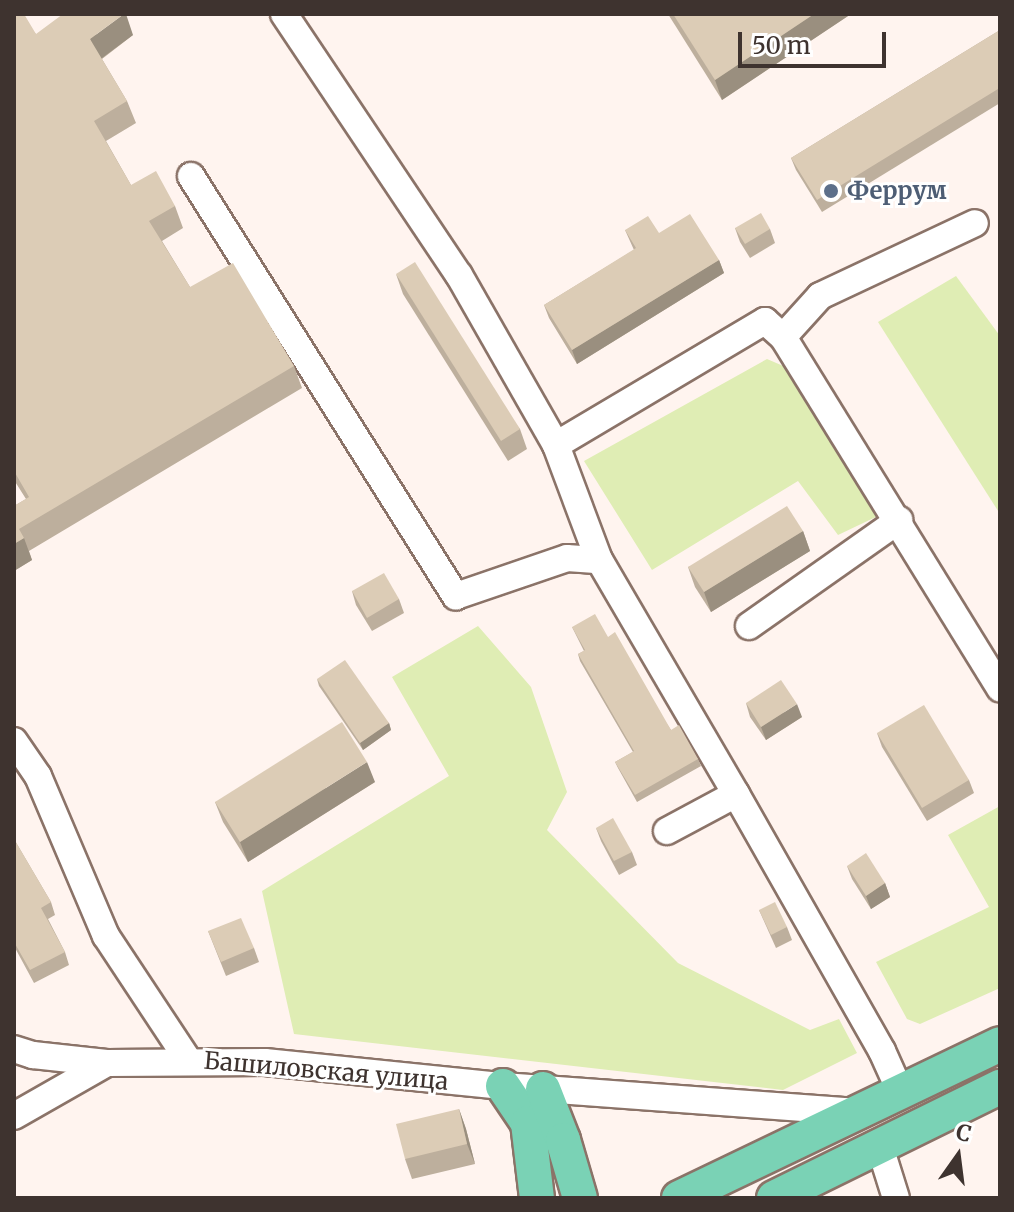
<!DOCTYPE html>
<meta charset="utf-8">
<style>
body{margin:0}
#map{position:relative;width:1014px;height:1212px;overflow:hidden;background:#fff4ef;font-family:Merriweather,serif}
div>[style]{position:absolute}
.green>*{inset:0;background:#dfedb4}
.roads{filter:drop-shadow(2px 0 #8b7368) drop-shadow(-2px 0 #8b7368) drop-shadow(0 2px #8b7368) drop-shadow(0 -2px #8b7368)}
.minor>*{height:26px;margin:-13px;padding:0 13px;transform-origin:13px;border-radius:13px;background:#fff}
.major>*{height:34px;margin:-17px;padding:0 17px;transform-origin:17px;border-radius:17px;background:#7ad2b5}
.wall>*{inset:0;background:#bdaf9d}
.shaded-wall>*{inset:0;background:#9a8f7f}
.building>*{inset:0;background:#dcccb6}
.dots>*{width:22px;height:22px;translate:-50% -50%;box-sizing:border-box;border:4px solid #fff;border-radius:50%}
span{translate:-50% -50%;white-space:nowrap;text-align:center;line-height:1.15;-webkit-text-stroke:6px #fff;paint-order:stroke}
.service-label{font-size:24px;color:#4e5e75;font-weight:700}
.left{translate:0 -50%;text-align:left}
.street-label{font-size:24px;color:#3e332f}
.frame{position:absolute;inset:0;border:16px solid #3e332f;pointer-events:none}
.north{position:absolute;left:918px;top:1116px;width:80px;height:80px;-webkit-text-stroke:6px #fff;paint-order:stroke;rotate:14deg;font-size:22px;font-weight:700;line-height:32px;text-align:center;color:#3e332f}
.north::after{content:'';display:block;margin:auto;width:28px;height:36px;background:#3e332f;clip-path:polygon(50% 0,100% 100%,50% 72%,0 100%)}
.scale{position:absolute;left:738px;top:32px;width:148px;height:36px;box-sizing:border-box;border:4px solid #3e332f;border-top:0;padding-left:10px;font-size:24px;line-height:28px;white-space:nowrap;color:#3e332f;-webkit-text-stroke:6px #fff;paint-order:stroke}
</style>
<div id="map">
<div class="green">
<i style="clip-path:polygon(956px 276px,1000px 336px,1000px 514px,878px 322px)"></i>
<i style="clip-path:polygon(767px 359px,788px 368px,880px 515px,838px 535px,798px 481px,652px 570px,584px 461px)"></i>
<i style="clip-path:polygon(478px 626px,531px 687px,567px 792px,547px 830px,678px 963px,810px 1030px,839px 1019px,857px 1053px,783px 1090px,294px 1034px,262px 891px,449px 776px,392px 677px)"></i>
<i style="clip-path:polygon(1000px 806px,1000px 988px,920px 1024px,907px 1019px,876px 962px,989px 907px,948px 835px)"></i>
</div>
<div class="roads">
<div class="minor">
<i style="left:284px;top:14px;width:314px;rotate:56.2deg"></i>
<i style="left:459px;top:275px;width:196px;rotate:60.3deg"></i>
<i style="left:191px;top:176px;width:497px;rotate:57.8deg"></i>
<i style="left:456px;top:596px;width:117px;rotate:-18.9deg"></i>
<i style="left:567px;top:558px;width:32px;rotate:4deg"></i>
<i style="left:783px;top:337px;width:55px;rotate:-47.9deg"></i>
<i style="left:820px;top:296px;width:171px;rotate:-25.2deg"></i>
<i style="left:749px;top:626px;width:184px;rotate:-35.2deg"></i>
<i style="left:14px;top:741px;width:42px;rotate:55.6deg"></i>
<i style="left:38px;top:776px;width:174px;rotate:67deg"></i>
<i style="left:106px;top:936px;width:149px;rotate:56.5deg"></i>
<i style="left:667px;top:831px;width:78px;rotate:-28.2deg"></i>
<i style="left:14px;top:1049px;width:20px;rotate:18deg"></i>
<i style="left:33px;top:1055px;width:74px;rotate:6.2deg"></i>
<i style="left:107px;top:1063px;width:158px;rotate:-0.4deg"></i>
<i style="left:265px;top:1062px;width:239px;rotate:5.8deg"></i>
<i style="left:503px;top:1086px;width:352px;rotate:4.2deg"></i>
<i style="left:900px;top:1091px;width:44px;rotate:-114.2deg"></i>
<i style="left:882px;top:1051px;width:296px;rotate:-119.6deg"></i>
<i style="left:736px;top:794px;width:271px;rotate:-120.3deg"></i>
<i style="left:599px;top:560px;width:123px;rotate:-110.5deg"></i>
<i style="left:556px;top:445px;width:243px;rotate:-30.7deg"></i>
<i style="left:765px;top:321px;width:24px;rotate:42deg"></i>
<i style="left:783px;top:337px;width:413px;rotate:58.3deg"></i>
<i style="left:14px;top:1116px;width:107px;rotate:-29.7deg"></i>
<i style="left:880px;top:1147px;width:53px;rotate:72.6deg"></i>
</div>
<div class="major">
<i style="left:503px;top:1086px;width:45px;rotate:56deg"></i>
<i style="left:528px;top:1123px;width:76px;rotate:83.2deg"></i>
<i style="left:543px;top:1089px;width:55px;rotate:68.6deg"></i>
<i style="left:563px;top:1140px;width:60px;rotate:73.7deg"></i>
<i style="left:679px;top:1198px;width:356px;rotate:-25.6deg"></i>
<i style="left:774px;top:1198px;width:252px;rotate:-26.2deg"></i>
</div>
</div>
<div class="wall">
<i style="clip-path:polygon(14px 14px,36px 34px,133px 35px,102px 59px,127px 101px,136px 123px,106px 141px,131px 185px,175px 206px,183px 228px,162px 241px,190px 287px,294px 366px,302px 388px,29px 551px,32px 560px,14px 571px,14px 506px,26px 499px,14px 480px)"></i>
<i style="clip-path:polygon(668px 14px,851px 14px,722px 100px)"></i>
<i style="clip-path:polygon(1000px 30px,1000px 103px,822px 212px,796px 170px,791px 158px)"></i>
<i style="clip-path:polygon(735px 228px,770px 229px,775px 243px,750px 258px,740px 242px)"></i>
<i style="clip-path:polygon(625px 230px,659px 233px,719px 260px,724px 273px,577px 364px,549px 318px,544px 305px,634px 250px)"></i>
<i style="clip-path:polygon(396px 274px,520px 429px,527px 449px,508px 461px,403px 294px)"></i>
<i style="clip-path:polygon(803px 531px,810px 551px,711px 612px,695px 587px,688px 567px)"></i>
<i style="clip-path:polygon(352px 591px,399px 599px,404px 613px,372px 631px,356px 605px)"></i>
<i style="clip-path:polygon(572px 627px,608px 637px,671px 730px,698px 759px,701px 766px,637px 802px,618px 768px,615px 762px,633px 752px,580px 661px,578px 654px,584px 651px)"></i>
<i style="clip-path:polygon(317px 679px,389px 723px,391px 730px,363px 750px,319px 686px)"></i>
<i style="clip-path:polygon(746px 703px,802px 717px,766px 740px,750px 717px)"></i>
<i style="clip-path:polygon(877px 733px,969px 780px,974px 793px,927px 821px,882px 747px)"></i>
<i style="clip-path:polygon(375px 782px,248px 862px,223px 822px,215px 802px)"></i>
<i style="clip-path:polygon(596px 828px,632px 852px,637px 865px,619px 875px,601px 841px)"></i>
<i style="clip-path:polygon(14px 839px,51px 902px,55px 915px,48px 919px,65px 952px,69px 965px,34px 983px,14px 946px)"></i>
<i style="clip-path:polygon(847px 866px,885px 883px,890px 897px,871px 909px,852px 879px)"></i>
<i style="clip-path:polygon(759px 910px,787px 927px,792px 940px,776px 948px)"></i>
<i style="clip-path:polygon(208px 931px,254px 948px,259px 962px,226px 976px)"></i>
<i style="clip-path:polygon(459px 1109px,466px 1129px,475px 1164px,412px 1179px,405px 1159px)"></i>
</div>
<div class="shaded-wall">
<i style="clip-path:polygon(124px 14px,126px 14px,133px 35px,98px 61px,90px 39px)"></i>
<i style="clip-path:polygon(814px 14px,851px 14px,722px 100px,715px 80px)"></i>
<i style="clip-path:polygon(719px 260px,724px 273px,577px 364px,572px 350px)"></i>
<i style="clip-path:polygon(803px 531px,810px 551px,711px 612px,704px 592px)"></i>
<i style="clip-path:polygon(24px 538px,32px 560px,14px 571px,14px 544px)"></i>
<i style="clip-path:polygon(797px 704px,802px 717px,766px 740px,761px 727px)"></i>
<i style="clip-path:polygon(389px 723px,391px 730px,363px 750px,360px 743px)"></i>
<i style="clip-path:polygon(367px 762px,375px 782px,248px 862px,240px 842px)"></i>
<i style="clip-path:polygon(885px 883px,890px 897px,871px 909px,866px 896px)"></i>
<i style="clip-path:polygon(459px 1109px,466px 1129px,475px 1164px,467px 1144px)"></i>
</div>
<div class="building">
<i style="clip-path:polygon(14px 14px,24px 14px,36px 34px,63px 14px,124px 14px,90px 39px,127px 101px,94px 121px,131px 185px,156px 171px,175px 206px,149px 221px,190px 287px,233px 263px,294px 366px,19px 529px,24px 538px,14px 544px,14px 506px,29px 497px,14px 471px)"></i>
<i style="clip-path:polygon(673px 14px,814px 14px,715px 80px)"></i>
<i style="clip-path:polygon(1000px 30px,1000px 92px,998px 89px,817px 200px,791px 158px)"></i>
<i style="clip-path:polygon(761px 213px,770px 229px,745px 244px,735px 228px)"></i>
<i style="clip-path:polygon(690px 214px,719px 260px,572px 350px,544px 305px,636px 248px,625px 230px,648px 216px,659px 233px)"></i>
<i style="clip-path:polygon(415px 262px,520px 429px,501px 441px,396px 274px)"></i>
<i style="clip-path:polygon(787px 506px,803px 531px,704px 592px,688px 567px)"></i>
<i style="clip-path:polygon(384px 573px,399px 599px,367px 618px,352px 591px)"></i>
<i style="clip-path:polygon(595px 614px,608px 637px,615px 632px,671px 730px,679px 725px,698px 759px,635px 795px,615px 762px,634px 751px,578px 654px,585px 650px,572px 627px)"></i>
<i style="clip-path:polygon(345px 660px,389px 723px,360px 743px,317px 679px)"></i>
<i style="clip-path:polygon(781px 680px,797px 704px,761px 727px,746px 703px)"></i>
<i style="clip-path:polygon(924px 705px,969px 780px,922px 808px,877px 733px)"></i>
<i style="clip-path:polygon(342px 722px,367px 762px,240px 842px,215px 802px)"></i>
<i style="clip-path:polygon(613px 818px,632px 852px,614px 861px,596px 828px)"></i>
<i style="clip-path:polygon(14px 839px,51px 902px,41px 908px,65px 952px,30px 970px,14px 942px)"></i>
<i style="clip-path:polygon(866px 853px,885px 883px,866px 896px,847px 866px)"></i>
<i style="clip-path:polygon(775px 902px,787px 927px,771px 935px,759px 910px)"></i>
<i style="clip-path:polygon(241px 918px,254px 948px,221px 962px,208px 931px)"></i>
<i style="clip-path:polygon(459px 1109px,467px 1144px,405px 1159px,396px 1124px)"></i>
</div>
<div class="dots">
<i style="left:831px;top:191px;background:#5c6f8a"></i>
</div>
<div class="service-label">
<span class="left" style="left:847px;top:191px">Феррум</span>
</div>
<div class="street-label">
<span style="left:326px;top:1071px;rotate:5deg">Башиловская улица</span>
</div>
<div class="frame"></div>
<div class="north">С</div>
<div class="scale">50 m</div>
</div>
